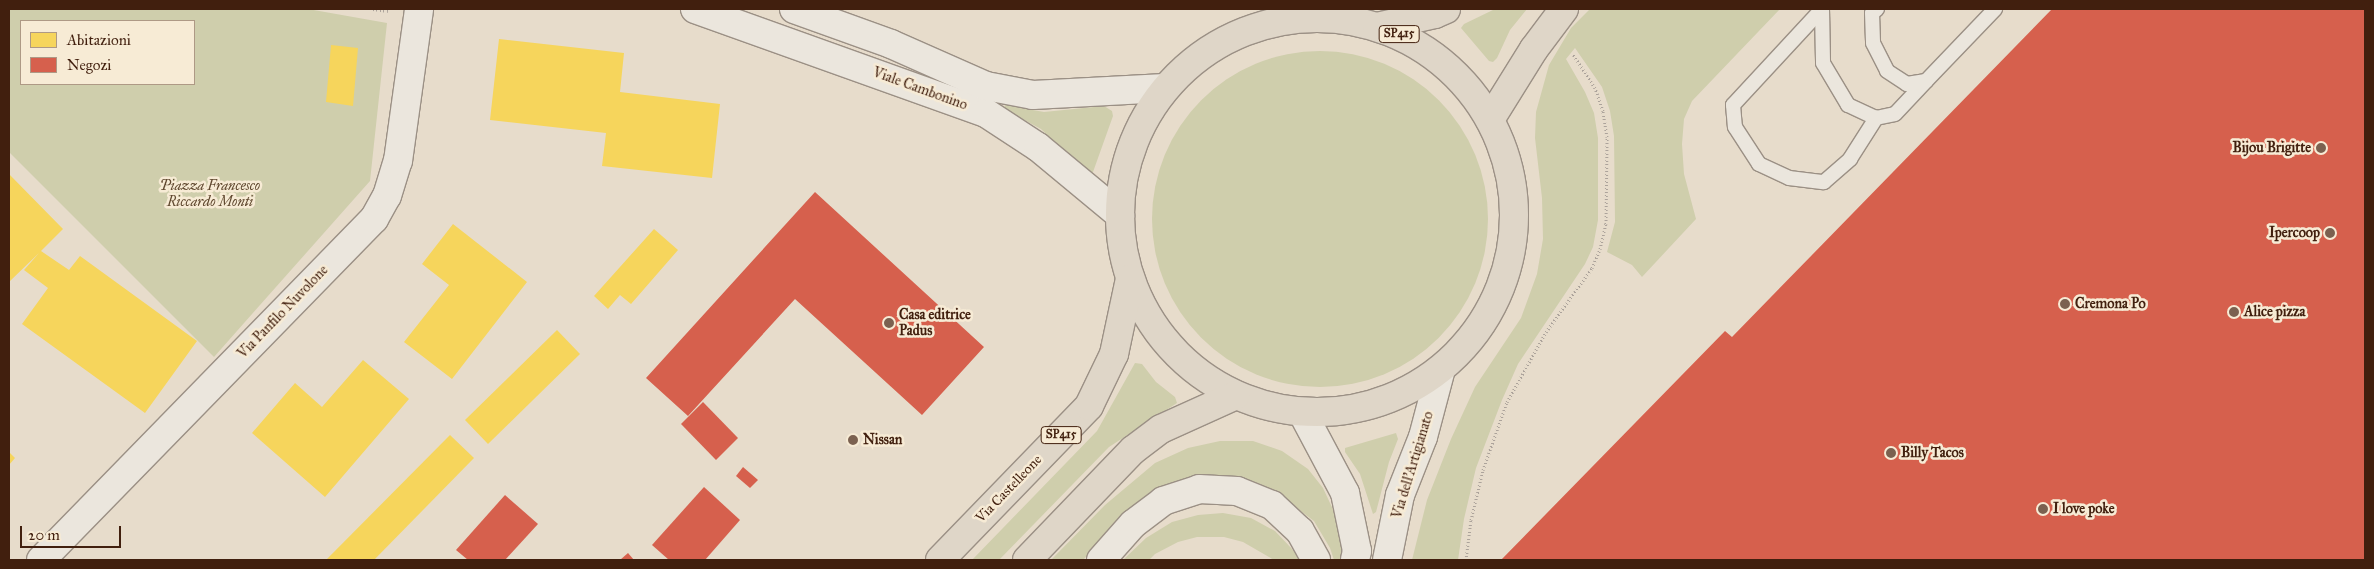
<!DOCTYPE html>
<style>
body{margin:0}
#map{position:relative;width:2374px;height:569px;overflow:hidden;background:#e7dccb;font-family:"IM FELL Great Primer",serif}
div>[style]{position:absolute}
.green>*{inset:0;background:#cfceac}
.round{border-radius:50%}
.homes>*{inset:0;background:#f6d55c}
.shops>*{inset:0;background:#d6604d}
.path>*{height:3px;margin-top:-1.5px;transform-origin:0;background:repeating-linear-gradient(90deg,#aca39b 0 1px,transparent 0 3.5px)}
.roads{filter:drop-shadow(1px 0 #9b9085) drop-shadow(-1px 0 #9b9085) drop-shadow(0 1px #9b9085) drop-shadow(0 -1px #9b9085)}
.lane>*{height:14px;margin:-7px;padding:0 7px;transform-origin:7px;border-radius:7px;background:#ebe6dd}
.street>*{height:28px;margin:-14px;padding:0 14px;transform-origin:14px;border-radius:14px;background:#ebe6dd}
.secondary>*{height:28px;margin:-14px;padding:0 14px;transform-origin:14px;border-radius:14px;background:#ebe6dd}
.primary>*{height:28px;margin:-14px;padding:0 14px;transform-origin:14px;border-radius:14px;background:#dfd6c8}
.primary>.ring{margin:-14px;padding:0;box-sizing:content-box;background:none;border:28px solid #dfd6c8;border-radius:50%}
.dots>*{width:14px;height:14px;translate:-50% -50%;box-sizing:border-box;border:2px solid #f7ebd5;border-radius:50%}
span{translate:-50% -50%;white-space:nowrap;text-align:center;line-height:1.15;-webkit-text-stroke:5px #f7ebd5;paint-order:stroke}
.shield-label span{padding:1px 4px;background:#f7ebd5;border:1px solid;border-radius:4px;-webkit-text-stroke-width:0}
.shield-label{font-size:12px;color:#411f0e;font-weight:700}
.street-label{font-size:14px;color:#411f0e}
.poi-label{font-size:14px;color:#411f0e;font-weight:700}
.right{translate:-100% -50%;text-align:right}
.left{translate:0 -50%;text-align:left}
.park-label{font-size:14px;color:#60482f;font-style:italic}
.frame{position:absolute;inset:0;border:10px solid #411f0e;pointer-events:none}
.legend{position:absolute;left:20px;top:20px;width:175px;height:65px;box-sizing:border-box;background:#f7ebd5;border:1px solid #ae9985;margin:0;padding:6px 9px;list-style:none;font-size:15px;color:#411f0e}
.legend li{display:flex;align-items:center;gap:10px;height:25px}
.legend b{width:25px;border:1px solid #ae9985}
.scale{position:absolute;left:20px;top:526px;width:101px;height:22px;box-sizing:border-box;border:2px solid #411f0e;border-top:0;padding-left:6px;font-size:15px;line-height:18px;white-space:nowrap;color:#411f0e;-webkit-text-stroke:4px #f7ebd5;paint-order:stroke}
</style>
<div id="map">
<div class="green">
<i style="clip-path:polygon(evenodd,9px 9px,308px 9px,387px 23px,370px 181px,214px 357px,9px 152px,9px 9px,21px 21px,194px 21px,194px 84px,21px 84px,21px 21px)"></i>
<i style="clip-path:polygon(1495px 9px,1527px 9px,1510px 30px,1497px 58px,1493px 62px,1489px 61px,1461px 28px,1464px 24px)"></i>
<i style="clip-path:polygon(1590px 9px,1780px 9px,1692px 101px,1684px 119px,1682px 144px,1684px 174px,1696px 219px,1642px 277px,1632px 265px,1607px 252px,1615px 222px,1614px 136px,1610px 111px,1602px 87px,1575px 48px,1566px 59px,1585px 92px,1594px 113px,1598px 138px,1598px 220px,1593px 247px,1585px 264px,1518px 364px,1502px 400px,1476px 468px,1464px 519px,1458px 560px,1412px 560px,1427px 500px,1451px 439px,1475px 387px,1521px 318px,1537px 274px,1543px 239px,1542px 198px,1535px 138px,1536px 112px,1549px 65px,1571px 28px)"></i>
<i class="round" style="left:1152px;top:51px;width:336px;height:336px"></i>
<i style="clip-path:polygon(1005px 105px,1044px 112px,1104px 106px,1112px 111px,1113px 116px,1093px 172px,1086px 173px,1041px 129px,1004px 109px)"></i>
<i style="clip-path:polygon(1135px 363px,1142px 364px,1156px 382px,1175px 397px,1177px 403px,1109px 447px,999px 560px,972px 560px,1097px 431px)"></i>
<i style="clip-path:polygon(1396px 433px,1398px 439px,1389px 462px,1376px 512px,1373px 514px,1360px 474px,1345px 452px,1345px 448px)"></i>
<i style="clip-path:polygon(1220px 441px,1253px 441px,1282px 451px,1308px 469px,1323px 488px,1337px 518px,1343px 542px,1344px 560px,1334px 560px,1330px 548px,1314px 521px,1279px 495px,1240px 481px,1124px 518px,1083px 560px,1051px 560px,1105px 505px,1155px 463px,1188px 448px)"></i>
<i style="clip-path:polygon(1223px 513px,1251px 518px,1275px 531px,1293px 550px,1300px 560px,1274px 560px,1243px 542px,1224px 537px,1197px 537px,1178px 542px,1155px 554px,1149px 560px,1123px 560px,1146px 538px,1172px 522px,1198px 515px)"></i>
</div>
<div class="homes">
<i style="clip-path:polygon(499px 39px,624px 53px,620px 92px,720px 104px,712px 178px,602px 166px,606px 133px,490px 120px)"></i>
<i style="clip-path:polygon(331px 45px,358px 48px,353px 106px,326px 102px)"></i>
<i style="clip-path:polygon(9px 174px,63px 229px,41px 251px,69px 270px,80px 256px,197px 341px,145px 413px,22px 324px,48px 288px,24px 270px,39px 253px,9px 282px)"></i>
<i style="clip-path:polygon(453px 224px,527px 282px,452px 379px,404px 342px,449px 285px,422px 264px)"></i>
<i style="clip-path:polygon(654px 229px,678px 250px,631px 304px,620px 295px,608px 309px,594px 296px)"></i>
<i style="clip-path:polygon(557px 330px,580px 354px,488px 444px,465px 420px)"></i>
<i style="clip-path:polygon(363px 360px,409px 399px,325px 497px,252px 433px,295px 383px,322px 407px)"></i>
<i style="clip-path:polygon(450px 435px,474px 458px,374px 560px,326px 560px)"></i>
<i style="clip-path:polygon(9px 452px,15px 458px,9px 465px)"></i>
</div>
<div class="shops">
<i style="clip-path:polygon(2052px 9px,2365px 9px,2365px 560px,1501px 560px,1725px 331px,1732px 337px)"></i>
<i style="clip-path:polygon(815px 192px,984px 347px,922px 415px,795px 299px,688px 416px,646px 378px)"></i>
<i style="clip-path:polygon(703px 402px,738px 438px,716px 460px,681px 424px)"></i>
<i style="clip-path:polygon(743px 467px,758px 480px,750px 488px,736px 476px)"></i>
<i style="clip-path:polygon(704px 487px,740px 520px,705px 560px,669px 560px,652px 545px)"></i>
<i style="clip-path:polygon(505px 495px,538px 524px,505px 560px,468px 560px,456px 550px)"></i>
<i style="clip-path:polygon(628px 553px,634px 560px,620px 560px)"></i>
</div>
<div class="path">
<i style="left:373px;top:9px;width:15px;rotate:8deg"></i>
<i style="left:1466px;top:560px;width:40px;rotate:-82.9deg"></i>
<i style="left:1471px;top:520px;width:51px;rotate:-76.5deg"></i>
<i style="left:1483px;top:470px;width:72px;rotate:-70.6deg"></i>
<i style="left:1507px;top:402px;width:80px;rotate:-60.9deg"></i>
<i style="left:1546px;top:332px;width:79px;rotate:-54.3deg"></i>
<i style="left:1592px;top:268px;width:21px;rotate:-67deg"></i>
<i style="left:1600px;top:249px;width:26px;rotate:-77deg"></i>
<i style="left:1606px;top:224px;width:87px;rotate:-89.3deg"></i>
<i style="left:1607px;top:137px;width:26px;rotate:-99deg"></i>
<i style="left:1603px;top:111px;width:24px;rotate:-109deg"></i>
<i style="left:1595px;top:88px;width:40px;rotate:-122.9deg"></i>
</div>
<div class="roads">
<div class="lane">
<i style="left:1822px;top:9px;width:131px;rotate:132.8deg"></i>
<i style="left:1733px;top:105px;width:22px;rotate:85deg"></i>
<i style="left:1735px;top:127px;width:44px;rotate:57deg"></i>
<i style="left:1759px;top:164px;width:33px;rotate:25deg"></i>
<i style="left:1789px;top:178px;width:35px;rotate:7deg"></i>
<i style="left:1824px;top:182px;width:35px;rotate:-41deg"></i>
<i style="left:1850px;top:159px;width:49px;rotate:-57.6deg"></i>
<i style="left:1822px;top:9px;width:54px;rotate:88.9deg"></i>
<i style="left:1823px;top:63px;width:49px;rotate:59.2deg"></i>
<i style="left:1848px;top:105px;width:31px;rotate:25deg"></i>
<i style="left:1876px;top:118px;width:19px;rotate:-12deg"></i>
<i style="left:1895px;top:114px;width:45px;rotate:-46.8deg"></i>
<i style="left:1877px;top:9px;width:6px;rotate:141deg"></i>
<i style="left:1872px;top:13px;width:30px;rotate:88deg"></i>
<i style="left:1873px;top:43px;width:31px;rotate:63deg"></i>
<i style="left:1887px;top:71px;width:24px;rotate:33deg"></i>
<i style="left:1907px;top:84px;width:19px;rotate:-9deg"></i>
<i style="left:1926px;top:81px;width:100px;rotate:-46.2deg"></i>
</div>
<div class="street">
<i style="left:41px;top:560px;width:477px;rotate:-45.7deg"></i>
<i style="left:374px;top:219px;width:26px;rotate:-61deg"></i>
<i style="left:387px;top:196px;width:37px;rotate:-73deg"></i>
<i style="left:398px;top:161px;width:153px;rotate:-82.1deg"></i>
</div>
<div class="secondary">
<i style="left:695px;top:9px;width:309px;rotate:19.7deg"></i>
<i style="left:986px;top:113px;width:62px;rotate:33.2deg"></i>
<i style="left:1038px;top:147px;width:107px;rotate:39.7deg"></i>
<i style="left:794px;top:9px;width:103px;rotate:19.8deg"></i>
<i style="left:891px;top:44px;width:104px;rotate:23.9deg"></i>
<i style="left:986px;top:86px;width:48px;rotate:10.8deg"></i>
<i style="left:1033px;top:95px;width:132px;rotate:-3deg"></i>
<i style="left:1302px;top:412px;width:92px;rotate:62deg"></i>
<i style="left:1345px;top:493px;width:59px;rotate:78.3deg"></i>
<i style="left:1357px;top:551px;width:9px;rotate:103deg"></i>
<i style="left:1101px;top:560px;width:48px;rotate:-48.4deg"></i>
<i style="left:1133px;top:524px;width:38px;rotate:-37deg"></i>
<i style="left:1163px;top:501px;width:38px;rotate:-18deg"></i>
<i style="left:1199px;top:489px;width:38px;rotate:3deg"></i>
<i style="left:1237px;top:491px;width:38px;rotate:22deg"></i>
<i style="left:1272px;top:505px;width:38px;rotate:43deg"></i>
<i style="left:1300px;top:531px;width:33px;rotate:61deg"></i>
<i style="left:1387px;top:560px;width:66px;rotate:-78.7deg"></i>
<i style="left:1400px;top:495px;width:62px;rotate:-68.4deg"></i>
<i style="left:1423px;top:437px;width:70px;rotate:-75.2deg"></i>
</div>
<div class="primary">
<i class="ring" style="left:1120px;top:18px;width:366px;height:366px"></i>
<i style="left:1377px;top:27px;width:59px;rotate:-12.6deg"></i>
<i style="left:1435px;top:14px;width:12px;rotate:-24deg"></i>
<i style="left:1491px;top:118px;width:81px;rotate:-58.1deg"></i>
<i style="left:1534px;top:49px;width:50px;rotate:-53.1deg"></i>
<i style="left:940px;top:560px;width:214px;rotate:-45.9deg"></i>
<i style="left:1089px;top:406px;width:58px;rotate:-64.3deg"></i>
<i style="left:1114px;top:354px;width:77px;rotate:-78deg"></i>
<i style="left:1027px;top:560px;width:153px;rotate:-46.1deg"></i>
<i style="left:1133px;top:450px;width:35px;rotate:-37deg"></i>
<i style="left:1161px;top:429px;width:82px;rotate:-24.4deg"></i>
</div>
</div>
<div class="dots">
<i style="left:2321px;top:148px;background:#7b6150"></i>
<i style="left:2330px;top:233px;background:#7b6150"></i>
<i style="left:2065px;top:304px;background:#7b6150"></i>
<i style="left:2234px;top:312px;background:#7b6150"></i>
<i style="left:889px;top:323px;background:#7b6150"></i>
<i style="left:853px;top:440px;background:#7b6150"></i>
<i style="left:1891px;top:453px;background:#7b6150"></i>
<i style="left:2043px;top:509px;background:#7b6150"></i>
</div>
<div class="shield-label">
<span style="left:1399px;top:34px">SP415</span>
<span style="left:1061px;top:435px">SP415</span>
</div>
<div class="street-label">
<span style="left:920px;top:89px;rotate:20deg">Viale Cambonino</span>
<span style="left:283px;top:312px;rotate:-46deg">Via Panfilo Nuvolone</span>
<span style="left:1413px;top:465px;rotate:-73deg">Via dell'Artigianato</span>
<span style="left:1009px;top:489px;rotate:-46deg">Via Castelleone</span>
</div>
<div class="poi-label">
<span class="right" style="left:2311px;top:148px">Bijou Brigitte</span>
<span class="right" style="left:2320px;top:233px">Ipercoop</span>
<span class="left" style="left:2075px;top:304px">Cremona Po</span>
<span class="left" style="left:2244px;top:312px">Alice pizza</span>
<span class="left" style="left:899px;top:323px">Casa editrice<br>Padus</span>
<span class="left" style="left:863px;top:440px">Nissan</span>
<span class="left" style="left:1901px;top:453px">Billy Tacos</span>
<span class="left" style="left:2053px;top:509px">I love poke</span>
</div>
<div class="park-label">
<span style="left:210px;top:194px">Piazza Francesco<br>Riccardo Monti</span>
</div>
<div class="frame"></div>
<ul class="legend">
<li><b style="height:14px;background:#f6d55c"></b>Abitazioni</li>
<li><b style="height:14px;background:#d6604d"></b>Negozi</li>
</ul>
<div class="scale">20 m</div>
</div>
